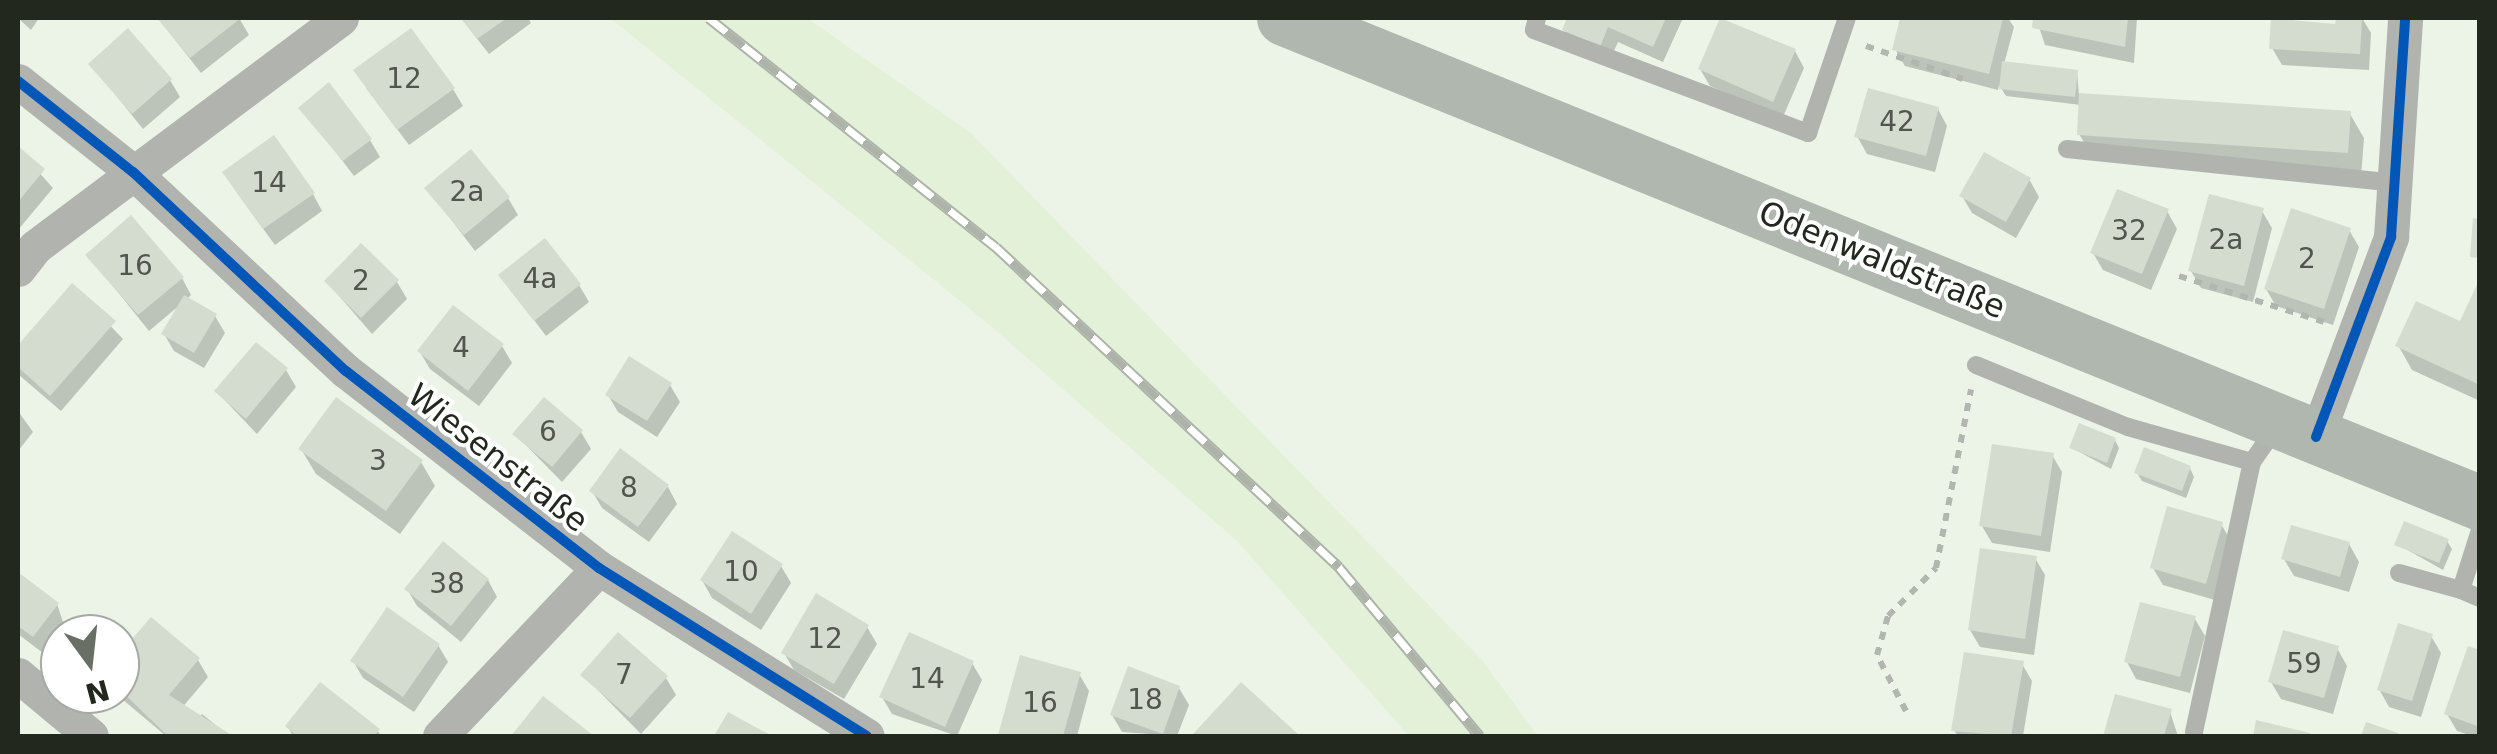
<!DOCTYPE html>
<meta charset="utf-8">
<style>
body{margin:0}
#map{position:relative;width:2497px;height:754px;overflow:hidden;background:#ebf4e6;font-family:"DejaVu Sans",sans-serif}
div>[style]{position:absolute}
.built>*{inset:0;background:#e3f1d9}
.shadow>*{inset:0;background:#0003}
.building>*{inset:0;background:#d4dcd0}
.path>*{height:6px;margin-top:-3px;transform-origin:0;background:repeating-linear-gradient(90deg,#b1b6af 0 8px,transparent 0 16px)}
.lane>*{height:18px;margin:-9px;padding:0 9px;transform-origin:9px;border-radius:9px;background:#b0b3ae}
.street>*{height:35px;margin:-17.5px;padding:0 17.5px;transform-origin:17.5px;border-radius:17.5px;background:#b0b3ae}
.primary>*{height:55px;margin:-27.5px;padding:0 27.5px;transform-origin:27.5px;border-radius:27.5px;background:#b0b7ae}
.rail>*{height:11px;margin-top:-5.5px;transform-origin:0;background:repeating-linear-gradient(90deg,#fff 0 22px,#aeb3aa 0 44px);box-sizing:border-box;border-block:2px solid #aeb3aa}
.cycleway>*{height:10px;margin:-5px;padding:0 5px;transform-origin:5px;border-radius:5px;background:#0057b8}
span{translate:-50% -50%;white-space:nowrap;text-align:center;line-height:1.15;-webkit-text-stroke:8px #fff;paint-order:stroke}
.number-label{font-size:28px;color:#50564c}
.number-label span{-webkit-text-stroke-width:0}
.street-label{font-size:32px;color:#23281f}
.frame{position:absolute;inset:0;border:20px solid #23281f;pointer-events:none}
.north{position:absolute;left:40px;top:614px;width:100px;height:100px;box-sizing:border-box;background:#fff;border:2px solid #a7a9a5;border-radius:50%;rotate:165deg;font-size:28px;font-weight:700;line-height:40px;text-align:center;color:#23281f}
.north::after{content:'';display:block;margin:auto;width:35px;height:45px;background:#696f65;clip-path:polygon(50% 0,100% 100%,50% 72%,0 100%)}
</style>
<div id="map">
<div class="built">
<i style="clip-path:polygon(610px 18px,807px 18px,971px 133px,1481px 659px,1538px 736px,1409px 736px,1236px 540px,986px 322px)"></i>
</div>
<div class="shadow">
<i style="clip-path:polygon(18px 18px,39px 18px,31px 30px)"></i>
<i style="clip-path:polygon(158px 18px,239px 18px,249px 35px,201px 73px)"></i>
<i style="clip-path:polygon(461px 18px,528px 18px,531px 23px,489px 54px)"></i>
<i style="clip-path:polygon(1570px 18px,1683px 18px,1663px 62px,1618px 42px,1609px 62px,1574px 47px,1564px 30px)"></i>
<i style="clip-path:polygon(1903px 18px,2008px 18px,2014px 27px,2004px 64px,2077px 72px,2079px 95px,2350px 114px,2364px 138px,2361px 177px,2094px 159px,2079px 134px,2081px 105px,2006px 96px,1999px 85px,1998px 90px,1905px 66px,1895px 49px)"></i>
<i style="clip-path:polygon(2036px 18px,2137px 18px,2134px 63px,2045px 45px)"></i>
<i style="clip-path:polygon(2274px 18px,2338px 27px,2338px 18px,2362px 18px,2371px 33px,2369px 70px,2282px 65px,2272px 48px)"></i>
<i style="clip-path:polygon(1795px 51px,1804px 68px,1783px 117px,1710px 86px,1700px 69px)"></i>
<i style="clip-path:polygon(91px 64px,170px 80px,180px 97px,143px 129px)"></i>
<i style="clip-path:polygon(366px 88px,453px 89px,463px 106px,409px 145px)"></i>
<i style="clip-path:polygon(302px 108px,370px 140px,380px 157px,354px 176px)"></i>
<i style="clip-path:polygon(1938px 109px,1947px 126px,1935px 172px,1867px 154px,1857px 136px)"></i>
<i style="clip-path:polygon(18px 149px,53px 188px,18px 230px)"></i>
<i style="clip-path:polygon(2029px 179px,2039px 197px,2016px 238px,1972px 213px,1962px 196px)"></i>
<i style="clip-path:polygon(428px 189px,508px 198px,518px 215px,475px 251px)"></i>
<i style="clip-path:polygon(235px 190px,313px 194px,322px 211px,275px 245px)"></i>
<i style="clip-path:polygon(2167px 211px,2177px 229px,2151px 290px,2103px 270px,2093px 253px)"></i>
<i style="clip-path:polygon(2262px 211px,2272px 228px,2253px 302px,2201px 288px,2191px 271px)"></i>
<i style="clip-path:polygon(2349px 230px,2359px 247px,2333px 325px,2276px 306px,2266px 289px)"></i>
<i style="clip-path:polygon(89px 256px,182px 278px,191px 295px,187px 299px,215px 316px,225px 333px,204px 368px,174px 351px,164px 334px,181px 304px,149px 331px)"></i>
<i style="clip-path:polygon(501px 276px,579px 285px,589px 302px,546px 336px)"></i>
<i style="clip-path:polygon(327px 282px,397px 282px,407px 299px,372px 334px)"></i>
<i style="clip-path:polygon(72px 286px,123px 339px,61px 411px,19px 375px,18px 349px)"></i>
<i style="clip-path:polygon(2480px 286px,2480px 401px,2412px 370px,2398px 345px,2461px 325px)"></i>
<i style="clip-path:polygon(502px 346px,512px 363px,479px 406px,430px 369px,420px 352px)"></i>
<i style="clip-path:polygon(286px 370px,296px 387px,257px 434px,217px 392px)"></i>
<i style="clip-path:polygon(670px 385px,680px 402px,657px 437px,618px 412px,608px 395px)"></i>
<i style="clip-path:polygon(18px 411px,33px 432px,18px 451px)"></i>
<i style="clip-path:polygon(581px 432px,591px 449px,562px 482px,515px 434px)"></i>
<i style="clip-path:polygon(2115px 440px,2119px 448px,2111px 469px,2072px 448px)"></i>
<i style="clip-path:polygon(301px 449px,421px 462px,435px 486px,400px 534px,316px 474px)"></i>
<i style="clip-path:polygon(2052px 455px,2062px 472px,2050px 552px,1992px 543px,1982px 526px)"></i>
<i style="clip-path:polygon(2190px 468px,2194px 477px,2186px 498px,2142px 481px,2137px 473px)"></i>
<i style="clip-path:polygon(668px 487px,677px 504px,649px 542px,602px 508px,592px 491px)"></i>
<i style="clip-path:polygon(2221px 524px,2231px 541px,2215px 600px,2163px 585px,2153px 568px)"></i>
<i style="clip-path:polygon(2447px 541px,2452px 549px,2443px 570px,2397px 544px)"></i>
<i style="clip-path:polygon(2349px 544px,2359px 562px,2349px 592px,2294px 576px,2284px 559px)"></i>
<i style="clip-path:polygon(2035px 558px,2045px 575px,2034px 655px,1980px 647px,1970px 630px)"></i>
<i style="clip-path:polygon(781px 566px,791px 583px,761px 630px,712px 598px,702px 580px)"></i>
<i style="clip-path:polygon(18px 575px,57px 604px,64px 625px,76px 634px,60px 634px,60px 653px,51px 642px,43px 653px,18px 634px)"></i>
<i style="clip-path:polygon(488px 580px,497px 597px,461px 642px,417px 606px,407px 589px)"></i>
<i style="clip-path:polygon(2195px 619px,2205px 636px,2190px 693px,2136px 679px,2127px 662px)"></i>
<i style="clip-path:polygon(867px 627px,877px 644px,844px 699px,794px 670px,784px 653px)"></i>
<i style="clip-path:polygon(2431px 636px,2441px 653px,2421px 717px,2389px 707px,2379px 689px)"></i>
<i style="clip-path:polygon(438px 645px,448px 662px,414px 712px,363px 678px,353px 661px)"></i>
<i style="clip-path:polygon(2337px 648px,2347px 666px,2333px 714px,2281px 699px,2271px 682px)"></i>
<i style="clip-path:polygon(2480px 652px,2480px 736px,2472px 736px,2457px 731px,2447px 714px)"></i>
<i style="clip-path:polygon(120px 657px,198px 660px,208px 677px,181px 709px,196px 721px,202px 714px,229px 736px,166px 736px,116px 694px)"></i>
<i style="clip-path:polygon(972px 663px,982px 680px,957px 736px,892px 714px,882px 697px)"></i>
<i style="clip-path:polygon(2022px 664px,2032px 681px,2023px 736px,1958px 736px,1954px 730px)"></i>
<i style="clip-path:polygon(1079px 674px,1089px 691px,1077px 736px,1002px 736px)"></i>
<i style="clip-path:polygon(583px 675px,666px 678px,676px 695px,641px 734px)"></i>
<i style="clip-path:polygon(1241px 685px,1297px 736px,1197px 736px)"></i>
<i style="clip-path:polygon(1179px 688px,1189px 705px,1177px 736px,1122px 732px,1112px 715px)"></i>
<i style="clip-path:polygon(2117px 697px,2170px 712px,2178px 736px,2106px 736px)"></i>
<i style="clip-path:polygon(288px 727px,378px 731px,381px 736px,293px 736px)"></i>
</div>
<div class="building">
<i style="clip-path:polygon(157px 18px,241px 18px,190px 58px)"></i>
<i style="clip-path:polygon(461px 18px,507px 18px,477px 39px)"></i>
<i style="clip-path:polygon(1567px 18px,1666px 18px,1653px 47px,1608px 27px,1600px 47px,1562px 30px)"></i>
<i style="clip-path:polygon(1720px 18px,1796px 49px,1773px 102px,1698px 69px)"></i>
<i style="clip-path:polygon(1900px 18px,2003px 18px,1989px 74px,1892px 50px)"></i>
<i style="clip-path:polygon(2033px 18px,2128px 18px,2125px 47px,2032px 28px)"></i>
<i style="clip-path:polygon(2271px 18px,2335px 24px,2336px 18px,2362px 18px,2360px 54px,2269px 49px)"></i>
<i style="clip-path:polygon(128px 28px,172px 79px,132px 114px,88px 64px)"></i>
<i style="clip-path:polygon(411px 28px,455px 88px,397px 130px,353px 70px)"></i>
<i style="clip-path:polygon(2002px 61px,2078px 70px,2075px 97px,1999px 89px)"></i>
<i style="clip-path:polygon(329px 82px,372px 139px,343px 161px,298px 108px)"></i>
<i style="clip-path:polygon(1868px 88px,1939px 107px,1926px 156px,1854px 137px)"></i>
<i style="clip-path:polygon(2079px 93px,2351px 111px,2348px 153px,2077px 135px)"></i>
<i style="clip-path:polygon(274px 135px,315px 193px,263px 229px,222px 172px)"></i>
<i style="clip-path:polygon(18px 146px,45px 169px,18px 202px)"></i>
<i style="clip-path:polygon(471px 149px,510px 197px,464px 235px,424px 188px)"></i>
<i style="clip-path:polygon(1984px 152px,2031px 178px,2006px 222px,1959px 196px)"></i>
<i style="clip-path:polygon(2117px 189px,2169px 209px,2142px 274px,2090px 253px)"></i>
<i style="clip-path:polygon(2209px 194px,2264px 208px,2244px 286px,2188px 271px)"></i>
<i style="clip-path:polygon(2291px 208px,2351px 228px,2324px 309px,2264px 289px)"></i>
<i style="clip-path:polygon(131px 215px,184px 277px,138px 315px,85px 255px)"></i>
<i style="clip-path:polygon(2473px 218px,2480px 219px,2480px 258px,2470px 257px)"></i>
<i style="clip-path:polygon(545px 238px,581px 284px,534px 321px,498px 275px)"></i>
<i style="clip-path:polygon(361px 243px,399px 280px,361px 318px,324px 281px)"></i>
<i style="clip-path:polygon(2480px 278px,2480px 385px,2395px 346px,2416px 301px,2460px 321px)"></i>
<i style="clip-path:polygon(72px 283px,116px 321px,50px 396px,18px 367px,18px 345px)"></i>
<i style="clip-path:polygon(184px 295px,217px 314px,194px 353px,161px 334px)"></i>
<i style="clip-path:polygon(453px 305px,504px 344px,468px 391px,417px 351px)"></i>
<i style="clip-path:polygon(256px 342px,288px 368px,246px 419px,214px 391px)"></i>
<i style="clip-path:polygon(629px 356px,672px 383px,647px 421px,605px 395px)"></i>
<i style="clip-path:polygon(336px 397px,423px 460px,386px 511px,298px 449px)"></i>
<i style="clip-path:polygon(544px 397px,583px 430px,552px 467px,512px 434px)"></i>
<i style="clip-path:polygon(2079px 423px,2116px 438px,2107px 463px,2069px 448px)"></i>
<i style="clip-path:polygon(1992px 444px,2054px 453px,2041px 536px,1979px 526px)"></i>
<i style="clip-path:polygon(2144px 447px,2191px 466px,2182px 491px,2134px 473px)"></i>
<i style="clip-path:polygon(620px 448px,669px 485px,638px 527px,589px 491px)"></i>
<i style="clip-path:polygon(2167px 506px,2223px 522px,2206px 584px,2150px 568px)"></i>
<i style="clip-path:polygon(2404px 521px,2449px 539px,2439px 563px,2394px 545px)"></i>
<i style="clip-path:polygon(2291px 525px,2350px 542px,2340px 577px,2281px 559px)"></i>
<i style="clip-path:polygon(732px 531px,783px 564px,751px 614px,700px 580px)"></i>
<i style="clip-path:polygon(443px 541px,489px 579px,451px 626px,404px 589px)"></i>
<i style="clip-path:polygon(1980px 548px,2037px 556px,2025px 639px,1968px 630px)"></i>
<i style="clip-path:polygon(18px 572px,59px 603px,33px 637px,18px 626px)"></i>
<i style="clip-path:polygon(816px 593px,869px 625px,834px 684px,781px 653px)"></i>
<i style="clip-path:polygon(2140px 602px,2196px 616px,2180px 677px,2124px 662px)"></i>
<i style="clip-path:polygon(387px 607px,440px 644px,403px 697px,350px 661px)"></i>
<i style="clip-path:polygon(151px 617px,200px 658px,169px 695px,233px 736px,168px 736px,120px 690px,120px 653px)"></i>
<i style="clip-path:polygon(64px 622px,80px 634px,60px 634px,60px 651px,48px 642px)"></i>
<i style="clip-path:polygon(2398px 623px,2433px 634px,2412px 701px,2377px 690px)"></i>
<i style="clip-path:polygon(2283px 630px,2339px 646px,2324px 698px,2268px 682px)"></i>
<i style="clip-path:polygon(618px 632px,668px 676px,630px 718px,580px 675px)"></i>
<i style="clip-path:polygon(909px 632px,974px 661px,945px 727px,879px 697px)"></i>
<i style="clip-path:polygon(2468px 646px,2480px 650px,2480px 727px,2444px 714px)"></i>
<i style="clip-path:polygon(1964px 652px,2024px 661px,2011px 736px,1951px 731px)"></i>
<i style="clip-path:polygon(1020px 655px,1081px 672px,1063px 736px,998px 735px)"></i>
<i style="clip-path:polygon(1128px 666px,1180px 686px,1163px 734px,1110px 715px)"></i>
<i style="clip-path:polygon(320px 682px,380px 729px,374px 736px,297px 736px,285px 726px)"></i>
<i style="clip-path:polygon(1241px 682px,1298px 734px,1296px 736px,1193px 734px)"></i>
<i style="clip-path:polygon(2115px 694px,2172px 709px,2164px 736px,2103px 736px)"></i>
<i style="clip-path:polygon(543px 696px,594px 736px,511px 736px)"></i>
<i style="clip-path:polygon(728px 712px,772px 736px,714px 736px)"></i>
<i style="clip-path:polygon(2256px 720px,2310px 733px,2309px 736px,2253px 736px)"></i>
<i style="clip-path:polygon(2366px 722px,2398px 733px,2397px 736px,2361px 736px)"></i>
</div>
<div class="path">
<i style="left:1866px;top:46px;width:102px;rotate:18.8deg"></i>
<i style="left:2179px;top:276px;width:152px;rotate:17.6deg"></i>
<i style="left:1906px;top:711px;width:63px;rotate:-117.4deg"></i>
<i style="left:1877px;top:655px;width:41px;rotate:-74.2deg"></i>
<i style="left:1888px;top:616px;width:68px;rotate:-45deg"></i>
<i style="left:1936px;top:568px;width:182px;rotate:-78.9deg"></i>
</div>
<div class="lane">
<i style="left:1537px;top:18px;width:12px;rotate:104deg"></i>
<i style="left:1534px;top:30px;width:293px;rotate:20.6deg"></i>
<i style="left:1808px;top:133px;width:121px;rotate:-71.3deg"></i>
<i style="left:2067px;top:149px;width:329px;rotate:5.9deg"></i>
<i style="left:1976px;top:365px;width:164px;rotate:22.2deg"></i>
<i style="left:2128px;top:427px;width:129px;rotate:15.8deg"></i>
<i style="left:2399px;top:573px;width:64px;rotate:15.3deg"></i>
<i style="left:2461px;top:590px;width:63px;rotate:-72.4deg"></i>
<i style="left:2461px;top:590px;width:21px;rotate:23deg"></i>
<i style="left:2194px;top:732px;width:276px;rotate:-77.9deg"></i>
<i style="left:2252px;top:462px;width:44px;rotate:-55.2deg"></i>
</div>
<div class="street">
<i style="left:18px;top:81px;width:147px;rotate:38.4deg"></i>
<i style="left:133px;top:172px;width:291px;rotate:43.1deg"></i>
<i style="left:346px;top:371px;width:321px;rotate:37.9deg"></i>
<i style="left:599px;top:568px;width:316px;rotate:32.1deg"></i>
<i style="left:18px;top:269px;width:28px;rotate:-52deg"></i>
<i style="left:35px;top:247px;width:382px;rotate:-36.8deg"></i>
<i style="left:2316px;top:437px;width:214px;rotate:-69.4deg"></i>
<i style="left:2391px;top:237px;width:219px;rotate:-86.3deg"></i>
<i style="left:18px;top:675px;width:95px;rotate:39.9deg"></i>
<i style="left:440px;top:736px;width:231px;rotate:-46.6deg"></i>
</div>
<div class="primary">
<i style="left:1284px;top:18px;width:1291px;rotate:22.07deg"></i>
</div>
<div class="rail">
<i style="left:709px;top:18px;width:367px;rotate:38.6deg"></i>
<i style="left:996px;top:247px;width:469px;rotate:43deg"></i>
<i style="left:1339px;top:567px;width:220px;rotate:50.2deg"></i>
</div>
<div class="cycleway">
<i style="left:18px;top:81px;width:147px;rotate:38.4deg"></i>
<i style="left:133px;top:172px;width:291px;rotate:43.1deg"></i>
<i style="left:346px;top:371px;width:321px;rotate:37.9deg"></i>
<i style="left:599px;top:568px;width:316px;rotate:32.1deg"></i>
<i style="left:2316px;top:437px;width:214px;rotate:-69.4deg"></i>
<i style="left:2391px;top:237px;width:219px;rotate:-86.3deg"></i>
</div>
<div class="number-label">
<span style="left:404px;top:79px">12</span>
<span style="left:1897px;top:122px">42</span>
<span style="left:269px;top:183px">14</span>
<span style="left:467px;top:192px">2a</span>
<span style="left:2129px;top:231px">32</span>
<span style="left:2226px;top:240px">2a</span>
<span style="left:2307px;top:259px">2</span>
<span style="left:135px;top:266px">16</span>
<span style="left:540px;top:279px">4a</span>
<span style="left:361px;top:281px">2</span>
<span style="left:461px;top:348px">4</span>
<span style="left:548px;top:432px">6</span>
<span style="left:378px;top:461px">3</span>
<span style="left:629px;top:488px">8</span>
<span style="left:741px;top:572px">10</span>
<span style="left:447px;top:584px">38</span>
<span style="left:825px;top:639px">12</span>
<span style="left:2304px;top:664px">59</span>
<span style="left:624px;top:675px">7</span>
<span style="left:927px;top:679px">14</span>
<span style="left:1145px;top:700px">18</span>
<span style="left:1040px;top:703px">16</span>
</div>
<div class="street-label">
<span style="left:1882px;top:260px;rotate:22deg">Odenwaldstraße</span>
<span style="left:498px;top:458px;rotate:38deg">Wiesenstraße</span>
</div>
<div class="frame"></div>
<div class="north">N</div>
</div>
